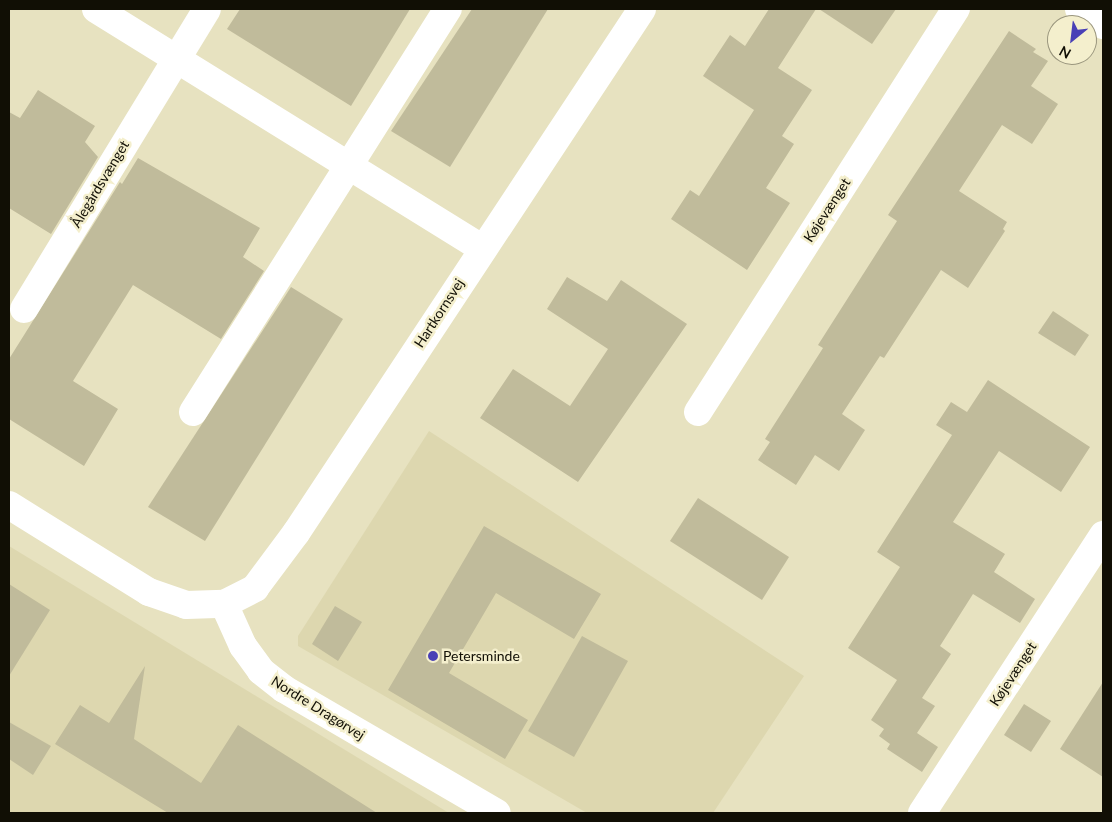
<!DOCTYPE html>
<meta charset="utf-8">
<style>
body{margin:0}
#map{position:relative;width:1112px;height:822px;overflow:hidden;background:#e7e2c0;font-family:Lato,sans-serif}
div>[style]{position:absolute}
.built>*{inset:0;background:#ddd7af}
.building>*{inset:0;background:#c0bb9b}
.street>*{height:28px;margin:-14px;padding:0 14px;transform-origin:14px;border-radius:14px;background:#fff}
.secondary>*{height:28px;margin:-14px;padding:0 14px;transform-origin:14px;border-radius:14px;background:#fff}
.dots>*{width:14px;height:14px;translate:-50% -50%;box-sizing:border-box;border:2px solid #f4efcd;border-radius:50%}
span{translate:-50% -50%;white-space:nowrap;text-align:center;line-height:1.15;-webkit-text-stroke:5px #f4efcd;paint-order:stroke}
.street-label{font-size:14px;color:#110f05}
.poi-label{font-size:14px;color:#110f05}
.left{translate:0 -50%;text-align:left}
.frame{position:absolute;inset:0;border:10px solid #110f05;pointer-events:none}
.north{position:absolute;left:1047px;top:15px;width:50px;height:50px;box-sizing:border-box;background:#f4efcd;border:1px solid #99957d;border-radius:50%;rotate:209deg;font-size:14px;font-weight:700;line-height:20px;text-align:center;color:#110f05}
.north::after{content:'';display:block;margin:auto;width:18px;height:22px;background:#4940b6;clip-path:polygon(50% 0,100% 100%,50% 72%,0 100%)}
</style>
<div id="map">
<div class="built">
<i style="clip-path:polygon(429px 431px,804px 676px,713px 813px,587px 813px,298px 646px,298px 636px)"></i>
<i style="clip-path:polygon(9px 546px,449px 813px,9px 813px)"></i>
</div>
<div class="building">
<i style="clip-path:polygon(240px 9px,410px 9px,351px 106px,227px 29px)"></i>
<i style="clip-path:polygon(472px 9px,548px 9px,450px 167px,391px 131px)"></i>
<i style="clip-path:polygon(769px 9px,816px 9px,778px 68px,812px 90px,782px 136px,794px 144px,766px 188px,790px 203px,747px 270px,671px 219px,690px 190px,699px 196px,754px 110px,703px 76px,730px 35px,745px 46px)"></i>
<i style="clip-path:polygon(819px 9px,896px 9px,872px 44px)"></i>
<i style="clip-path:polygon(1009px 31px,1036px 49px,1033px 52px,1048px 61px,1031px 86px,1058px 104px,1032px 144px,1002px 125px,959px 191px,1007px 222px,1003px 229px,1005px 231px,968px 288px,941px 270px,884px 358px,880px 356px,842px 414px,865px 430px,839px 471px,815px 455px,796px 485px,758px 460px,770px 442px,765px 439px,823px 348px,818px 345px,897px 221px,888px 215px)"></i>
<i style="clip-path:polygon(38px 90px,95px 126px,85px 142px,98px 157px,51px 234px,9px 208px,9px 112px,20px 118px)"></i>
<i style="clip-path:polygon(138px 158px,260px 228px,243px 257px,264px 271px,221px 339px,133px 285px,73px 381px,118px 409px,84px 466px,9px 419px,9px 359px,120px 182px,122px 184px)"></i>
<i style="clip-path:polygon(567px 277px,607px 301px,621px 280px,687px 324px,578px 482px,480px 418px,513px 369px,570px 406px,608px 349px,547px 309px)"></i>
<i style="clip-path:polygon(291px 287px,343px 319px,205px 541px,148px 507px)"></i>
<i style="clip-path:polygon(1053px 311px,1089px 335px,1075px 356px,1038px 333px)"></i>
<i style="clip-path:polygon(988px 380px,1090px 447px,1061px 492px,999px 451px,953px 522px,1005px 554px,994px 572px,1035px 599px,1020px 623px,973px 594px,940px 646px,951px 654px,922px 698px,935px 706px,917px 733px,938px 747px,922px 772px,887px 749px,890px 744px,879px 736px,884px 729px,871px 720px,897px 680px,848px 648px,900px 567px,877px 552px,952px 435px,936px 425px,951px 402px,967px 412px)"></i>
<i style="clip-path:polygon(698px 498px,789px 557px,762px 600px,670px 541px)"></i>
<i style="clip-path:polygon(484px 526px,601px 594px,574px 639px,496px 593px,449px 673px,528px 720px,505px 759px,388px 690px)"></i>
<i style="clip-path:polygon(9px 584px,50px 610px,9px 676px)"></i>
<i style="clip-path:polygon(335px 606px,362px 622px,338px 661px,312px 644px)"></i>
<i style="clip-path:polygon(582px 636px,628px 661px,574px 757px,528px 731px)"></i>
<i style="clip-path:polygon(145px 666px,134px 739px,201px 783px,238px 725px,377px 813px,168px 813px,55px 744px,80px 705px,109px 723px)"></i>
<i style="clip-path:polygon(1103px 682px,1103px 777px,1060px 749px)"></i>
<i style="clip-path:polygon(1024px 704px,1051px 721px,1031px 752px,1004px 735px)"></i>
<i style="clip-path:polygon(9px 722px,51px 746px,33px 775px,9px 759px)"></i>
</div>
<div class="street">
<i style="left:96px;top:9px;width:454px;rotate:31.8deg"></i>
<i style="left:1079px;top:9px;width:29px;rotate:34deg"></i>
<i style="left:24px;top:309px;width:351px;rotate:-58.6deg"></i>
<i style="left:193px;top:412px;width:477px;rotate:-57.7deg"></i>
<i style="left:698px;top:412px;width:479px;rotate:-57.4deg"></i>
<i style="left:224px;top:604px;width:46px;rotate:65.7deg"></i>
<i style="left:243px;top:646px;width:31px;rotate:54deg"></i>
<i style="left:261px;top:671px;width:29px;rotate:38deg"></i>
<i style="left:284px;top:689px;width:246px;rotate:30.2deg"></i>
<i style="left:922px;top:813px;width:332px;rotate:-56.9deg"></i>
</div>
<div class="secondary">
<i style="left:9px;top:505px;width:165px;rotate:31.9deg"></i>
<i style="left:149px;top:592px;width:39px;rotate:19deg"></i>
<i style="left:186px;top:605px;width:38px;rotate:-2deg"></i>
<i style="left:224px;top:604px;width:35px;rotate:-27deg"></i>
<i style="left:255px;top:588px;width:69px;rotate:-53.3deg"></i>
<i style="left:296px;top:533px;width:628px;rotate:-56.56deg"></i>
</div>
<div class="dots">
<i style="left:433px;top:656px;background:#4940b6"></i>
</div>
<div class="street-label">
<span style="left:100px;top:184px;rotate:-59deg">Ålegårdsvænget</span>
<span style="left:827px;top:210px;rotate:-57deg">Køjevænget</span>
<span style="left:439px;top:313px;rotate:-57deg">Hartkornsvej</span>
<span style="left:1013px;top:674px;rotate:-57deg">Køjevænget</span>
<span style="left:318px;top:708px;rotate:32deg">Nordre Dragørvej</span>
</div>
<div class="poi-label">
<span class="left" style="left:443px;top:656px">Petersminde</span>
</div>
<div class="frame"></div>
<div class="north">N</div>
</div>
